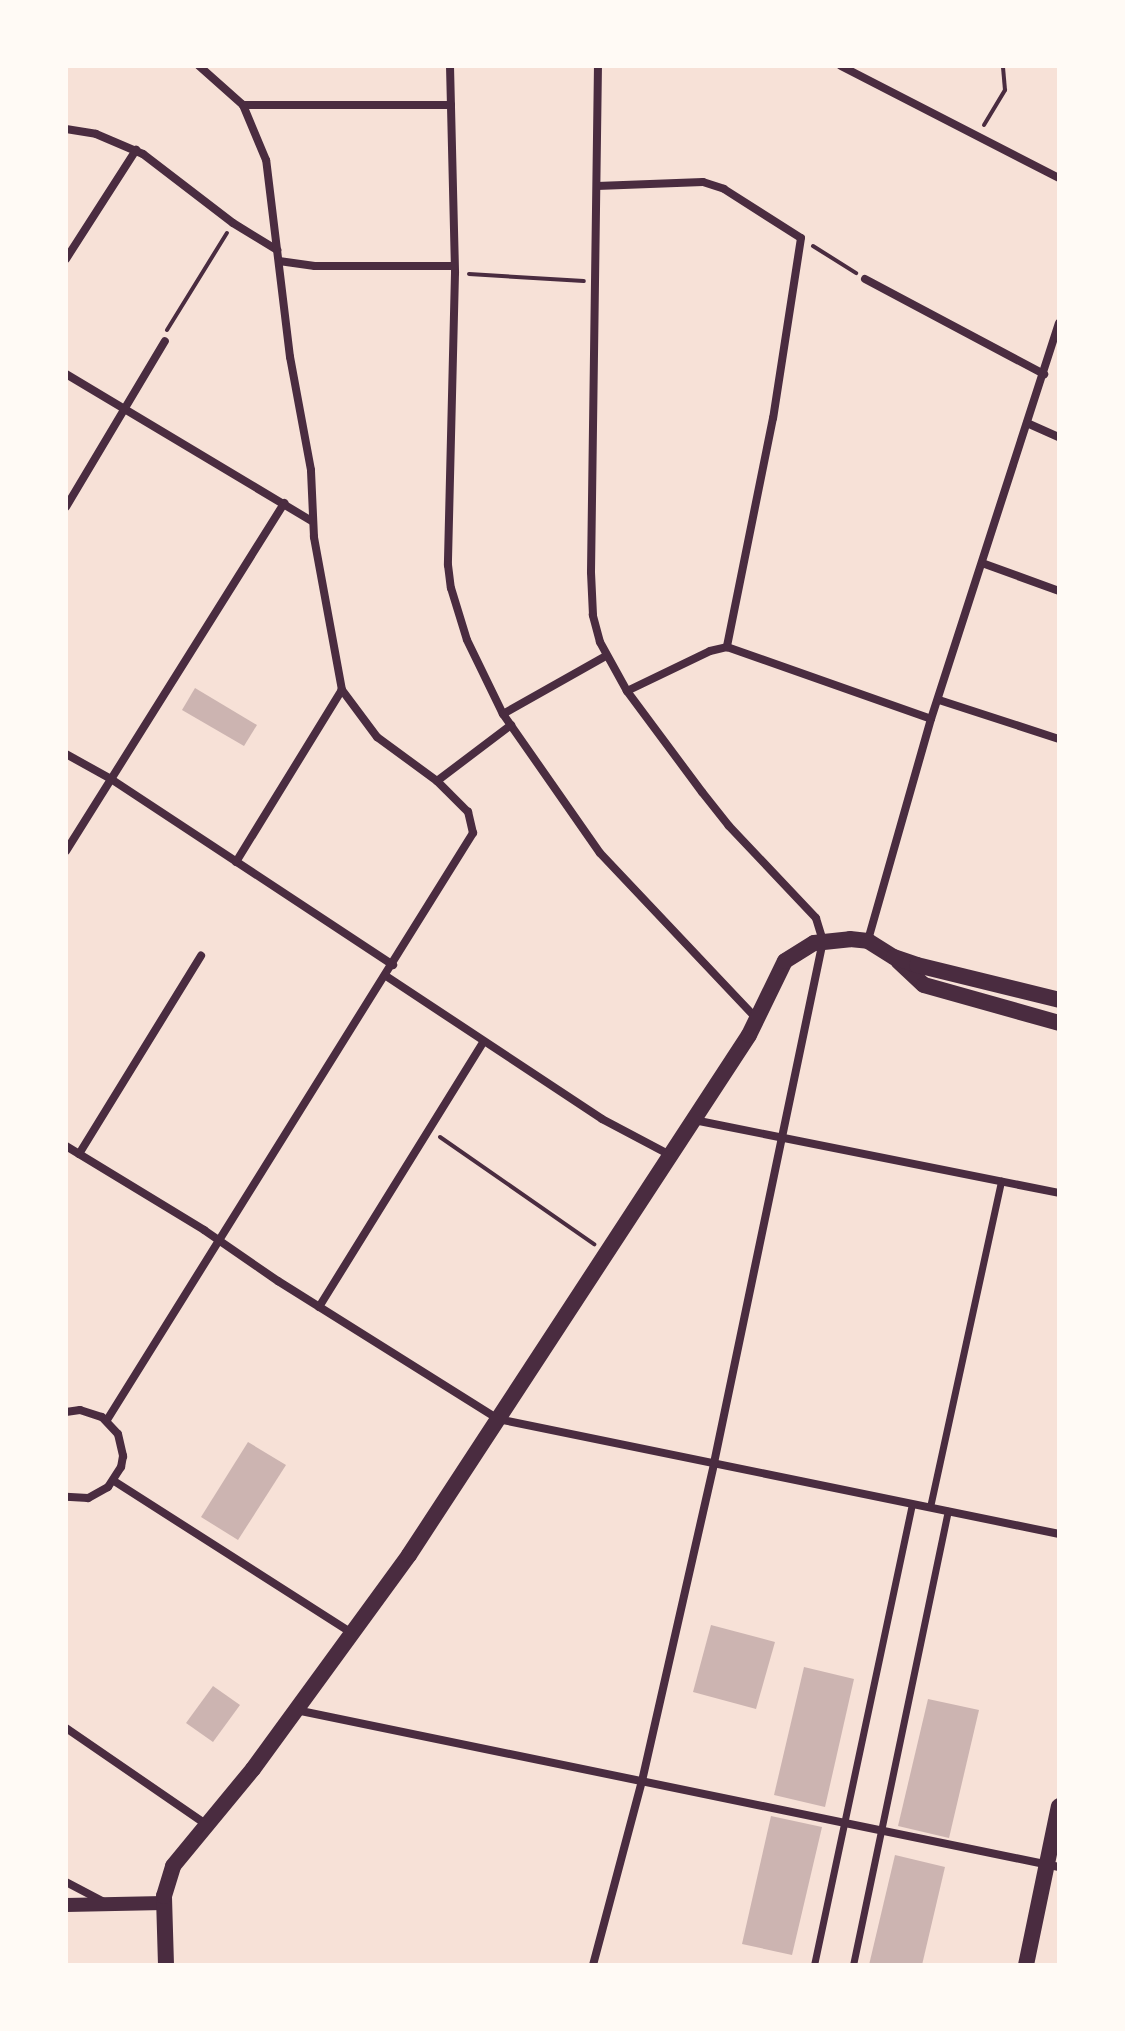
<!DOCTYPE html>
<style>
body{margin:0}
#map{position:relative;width:1125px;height:2031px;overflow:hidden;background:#f7e1d7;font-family:"Fira Sans",sans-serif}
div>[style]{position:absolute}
.building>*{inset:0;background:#ccb4b1}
.path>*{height:4px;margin:-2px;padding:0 2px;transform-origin:2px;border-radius:2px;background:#4a2c40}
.pedestrian>*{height:7px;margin:-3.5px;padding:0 3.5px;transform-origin:3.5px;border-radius:3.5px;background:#4a2c40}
.minor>*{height:8px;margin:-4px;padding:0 4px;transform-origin:4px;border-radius:4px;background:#4a2c40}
.tertiary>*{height:14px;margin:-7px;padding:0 7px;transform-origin:7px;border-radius:7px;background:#4a2c40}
.secondary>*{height:16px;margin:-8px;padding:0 8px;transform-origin:8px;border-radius:8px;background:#4a2c40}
span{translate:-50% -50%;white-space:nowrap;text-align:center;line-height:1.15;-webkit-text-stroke:7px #fffaf5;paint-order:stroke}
.frame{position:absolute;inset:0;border:68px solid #fffaf5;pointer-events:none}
</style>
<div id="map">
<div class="building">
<i style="clip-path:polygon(195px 688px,257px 725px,244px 746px,182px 710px)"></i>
<i style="clip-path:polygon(248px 1442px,286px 1465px,238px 1540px,201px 1517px)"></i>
<i style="clip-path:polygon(711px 1625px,775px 1642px,756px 1709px,693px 1692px)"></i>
<i style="clip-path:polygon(804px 1667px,854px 1679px,825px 1807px,774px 1795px)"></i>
<i style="clip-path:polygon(213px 1686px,240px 1705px,213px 1742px,186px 1723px)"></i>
<i style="clip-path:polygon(928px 1699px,979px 1710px,949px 1838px,898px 1826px)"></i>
<i style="clip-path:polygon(771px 1816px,822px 1827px,792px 1955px,742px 1944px)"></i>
<i style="clip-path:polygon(895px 1855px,945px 1867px,922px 1965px,869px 1965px)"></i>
</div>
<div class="path">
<i style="left:984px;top:125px;width:41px;rotate:-59deg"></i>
<i style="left:1005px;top:90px;width:24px;rotate:-95deg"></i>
<i style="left:813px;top:246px;width:51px;rotate:32.1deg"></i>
<i style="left:469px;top:274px;width:115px;rotate:3.5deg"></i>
<i style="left:167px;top:330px;width:114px;rotate:-58.3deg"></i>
<i style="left:440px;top:1137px;width:188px;rotate:34.8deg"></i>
</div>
<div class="pedestrian">
<i style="left:930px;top:1507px;width:334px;rotate:-77.7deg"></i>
<i style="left:814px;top:1965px;width:471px;rotate:-78deg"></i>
<i style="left:853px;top:1965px;width:464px;rotate:-78.2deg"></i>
</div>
<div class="minor">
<i style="left:450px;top:66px;width:207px;rotate:88.6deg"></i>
<i style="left:455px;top:273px;width:292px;rotate:91.4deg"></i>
<i style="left:448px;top:565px;width:23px;rotate:83deg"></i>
<i style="left:451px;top:588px;width:54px;rotate:72.9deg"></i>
<i style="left:467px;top:640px;width:82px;rotate:64.1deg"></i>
<i style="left:503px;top:714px;width:169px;rotate:55.1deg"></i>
<i style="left:600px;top:853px;width:228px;rotate:46.6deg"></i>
<i style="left:841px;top:66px;width:245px;rotate:27.2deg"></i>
<i style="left:243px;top:105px;width:208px"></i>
<i style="left:66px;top:129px;width:30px;rotate:9deg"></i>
<i style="left:96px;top:134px;width:51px;rotate:23.1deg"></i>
<i style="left:143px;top:154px;width:113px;rotate:37.5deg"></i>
<i style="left:233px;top:223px;width:52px;rotate:31.5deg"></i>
<i style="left:597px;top:186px;width:106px;rotate:-2.2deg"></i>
<i style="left:703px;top:182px;width:22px;rotate:18deg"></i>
<i style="left:724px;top:189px;width:91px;rotate:32.5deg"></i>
<i style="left:801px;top:238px;width:182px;rotate:98.8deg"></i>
<i style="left:773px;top:418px;width:234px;rotate:101.4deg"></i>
<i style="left:66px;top:259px;width:130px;rotate:-57.3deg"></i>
<i style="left:279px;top:261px;width:36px;rotate:8deg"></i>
<i style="left:315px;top:266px;width:139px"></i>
<i style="left:865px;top:279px;width:203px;rotate:28deg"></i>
<i style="left:66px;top:374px;width:287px;rotate:30.9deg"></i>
<i style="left:1027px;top:423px;width:35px;rotate:24deg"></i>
<i style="left:66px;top:507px;width:193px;rotate:-59.2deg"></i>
<i style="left:982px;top:563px;width:82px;rotate:20deg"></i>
<i style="left:627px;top:691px;width:92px;rotate:-25.7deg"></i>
<i style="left:710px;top:651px;width:17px;rotate:-13deg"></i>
<i style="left:727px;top:647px;width:216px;rotate:19.4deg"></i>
<i style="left:939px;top:700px;width:126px;rotate:18deg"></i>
<i style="left:503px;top:714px;width:118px;rotate:-29.4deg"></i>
<i style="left:66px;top:754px;width:51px;rotate:29.1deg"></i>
<i style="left:111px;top:779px;width:338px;rotate:33.4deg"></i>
<i style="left:437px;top:781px;width:93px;rotate:-37.1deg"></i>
<i style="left:66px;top:851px;width:411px;rotate:-57.9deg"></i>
<i style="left:236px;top:862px;width:202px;rotate:-58.4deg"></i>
<i style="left:868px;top:940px;width:230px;rotate:-74.1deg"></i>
<i style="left:931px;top:719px;width:416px;rotate:-72.1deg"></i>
<i style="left:386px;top:976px;width:259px;rotate:33.5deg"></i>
<i style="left:602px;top:1119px;width:77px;rotate:27.9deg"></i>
<i style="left:694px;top:1120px;width:372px;rotate:11.3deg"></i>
<i style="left:66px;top:1146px;width:162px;rotate:31.3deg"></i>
<i style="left:204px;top:1230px;width:90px;rotate:34.6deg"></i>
<i style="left:278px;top:1281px;width:260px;rotate:32.1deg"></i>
<i style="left:498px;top:1419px;width:573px;rotate:11.58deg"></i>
<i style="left:79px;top:1154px;width:233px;rotate:-58.4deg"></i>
<i style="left:319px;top:1307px;width:312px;rotate:-58.2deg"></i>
<i style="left:66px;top:1412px;width:14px;rotate:-8deg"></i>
<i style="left:80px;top:1410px;width:23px;rotate:18deg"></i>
<i style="left:102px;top:1417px;width:23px;rotate:47deg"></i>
<i style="left:118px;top:1434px;width:23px;rotate:77deg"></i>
<i style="left:123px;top:1456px;width:11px;rotate:100deg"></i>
<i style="left:121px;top:1467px;width:24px;rotate:123deg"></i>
<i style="left:108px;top:1487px;width:23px;rotate:151deg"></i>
<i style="left:88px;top:1498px;width:22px;rotate:-177deg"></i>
<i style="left:107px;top:1420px;width:692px;rotate:-58.06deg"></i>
<i style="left:473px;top:833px;width:22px;rotate:-103deg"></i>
<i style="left:468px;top:812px;width:44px;rotate:-135deg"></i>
<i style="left:437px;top:781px;width:74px;rotate:-143.7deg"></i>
<i style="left:377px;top:737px;width:59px;rotate:-126.7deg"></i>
<i style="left:342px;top:690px;width:156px;rotate:-100.4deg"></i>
<i style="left:314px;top:537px;width:67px;rotate:-92.6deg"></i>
<i style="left:311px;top:470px;width:115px;rotate:-100.5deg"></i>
<i style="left:290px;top:357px;width:198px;rotate:-96.9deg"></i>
<i style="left:266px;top:160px;width:60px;rotate:-112.7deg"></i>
<i style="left:243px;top:105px;width:59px;rotate:-138.4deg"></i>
<i style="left:114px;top:1481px;width:282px;rotate:32.6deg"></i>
<i style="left:296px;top:1710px;width:779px;rotate:11.63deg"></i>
<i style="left:66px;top:1728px;width:171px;rotate:34.5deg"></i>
<i style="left:66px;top:1882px;width:43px;rotate:27.8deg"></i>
<i style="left:593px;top:1965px;width:190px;rotate:-75.1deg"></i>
<i style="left:642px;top:1781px;width:326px;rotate:-77.2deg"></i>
<i style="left:714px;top:1463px;width:533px;rotate:-78.21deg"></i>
<i style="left:823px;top:941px;width:24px;rotate:-107deg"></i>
<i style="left:816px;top:918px;width:127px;rotate:-133.4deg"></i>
<i style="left:729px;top:826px;width:43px;rotate:-128.5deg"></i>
<i style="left:702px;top:792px;width:126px;rotate:-126.6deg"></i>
<i style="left:627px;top:691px;width:56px;rotate:-118.9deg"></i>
<i style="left:600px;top:642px;width:28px;rotate:-105deg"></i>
<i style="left:593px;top:615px;width:43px;rotate:-92.7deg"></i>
<i style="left:591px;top:572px;width:506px;rotate:-89.21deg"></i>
</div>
<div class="tertiary">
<i style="left:66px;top:1905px;width:98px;rotate:-1.2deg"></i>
</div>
<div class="secondary">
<i style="left:898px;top:961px;width:35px;rotate:43deg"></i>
<i style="left:924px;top:985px;width:140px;rotate:15.7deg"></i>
<i style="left:166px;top:1965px;width:69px;rotate:-91.7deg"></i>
<i style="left:164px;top:1896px;width:31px;rotate:-73deg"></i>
<i style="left:173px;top:1866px;width:126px;rotate:-50.5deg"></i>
<i style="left:253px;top:1769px;width:265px;rotate:-53.9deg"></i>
<i style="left:409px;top:1555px;width:621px;rotate:-56.82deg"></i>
<i style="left:749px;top:1035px;width:82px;rotate:-64.1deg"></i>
<i style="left:785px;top:961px;width:34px;rotate:-32deg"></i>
<i style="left:814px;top:943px;width:36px;rotate:-6deg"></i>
<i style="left:850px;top:939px;width:18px;rotate:6deg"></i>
<i style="left:868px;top:941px;width:31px;rotate:32deg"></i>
<i style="left:894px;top:957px;width:24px;rotate:19deg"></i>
<i style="left:917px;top:965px;width:146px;rotate:13.8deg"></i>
<i style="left:1026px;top:1965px;width:162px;rotate:-78.3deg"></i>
</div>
<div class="frame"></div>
</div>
